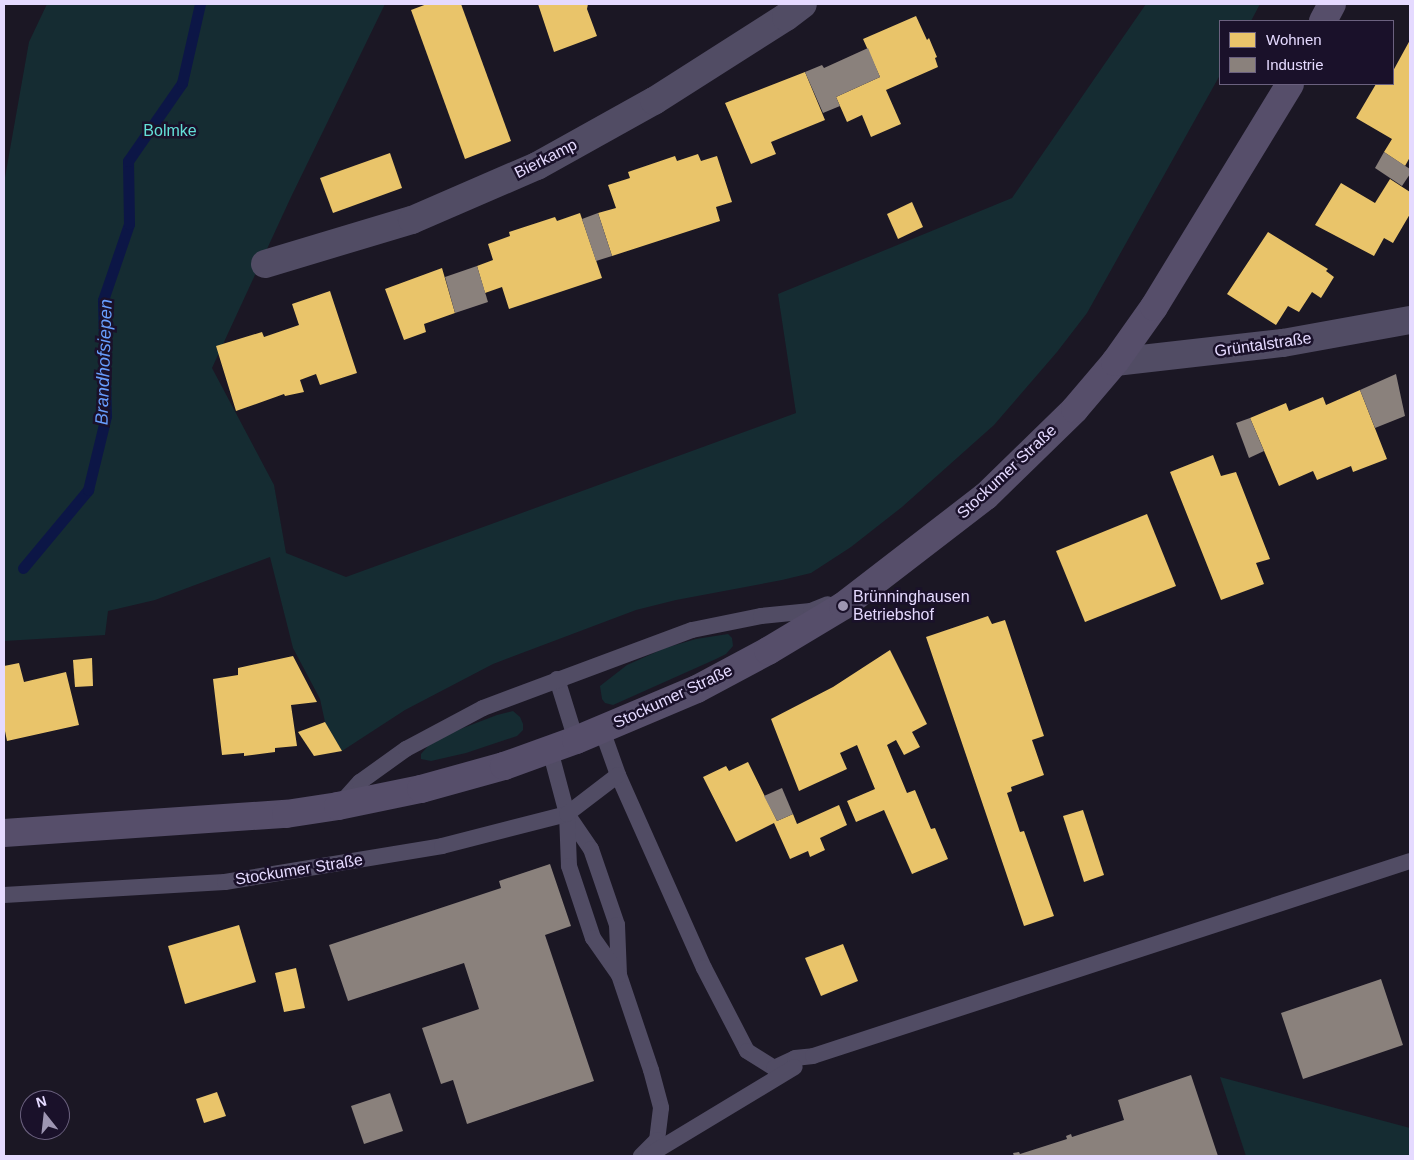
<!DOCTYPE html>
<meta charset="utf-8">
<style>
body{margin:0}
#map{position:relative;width:1414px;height:1160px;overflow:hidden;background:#1b1724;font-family:Arial,sans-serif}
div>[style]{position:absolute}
.green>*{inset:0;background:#152c32}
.homes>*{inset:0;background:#e9c46a}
.industry>*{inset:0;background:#8a817c}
.stream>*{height:11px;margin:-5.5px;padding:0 5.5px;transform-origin:5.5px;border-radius:5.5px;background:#0c1646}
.service>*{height:16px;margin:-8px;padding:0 8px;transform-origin:8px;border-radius:8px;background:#514c64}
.minor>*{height:28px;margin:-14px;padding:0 14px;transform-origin:14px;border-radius:14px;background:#514c64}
.secondary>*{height:28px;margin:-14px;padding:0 14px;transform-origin:14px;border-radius:14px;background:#564e6a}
.dots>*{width:14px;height:14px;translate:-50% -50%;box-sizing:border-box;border:2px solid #1a112a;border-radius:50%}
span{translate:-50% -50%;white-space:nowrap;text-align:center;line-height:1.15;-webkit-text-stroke:5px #1a112a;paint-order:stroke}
.park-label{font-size:16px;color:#64e0d8}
.street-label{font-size:16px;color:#e5daff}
.poi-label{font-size:16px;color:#e5daff}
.left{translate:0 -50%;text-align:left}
.water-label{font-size:18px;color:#689efe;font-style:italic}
.frame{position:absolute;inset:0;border:5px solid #e5daff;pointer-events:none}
.legend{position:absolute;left:1219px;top:20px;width:175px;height:65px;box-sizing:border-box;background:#1a112a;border:1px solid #6b617f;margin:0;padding:6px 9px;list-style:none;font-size:15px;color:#e5daff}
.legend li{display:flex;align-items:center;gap:10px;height:25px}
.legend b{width:25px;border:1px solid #6b617f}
.north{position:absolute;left:20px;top:1090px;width:50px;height:50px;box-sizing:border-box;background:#1a112a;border:1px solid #6b617f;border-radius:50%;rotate:344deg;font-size:14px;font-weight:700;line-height:20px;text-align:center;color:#e5daff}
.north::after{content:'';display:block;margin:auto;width:18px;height:22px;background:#9e96b2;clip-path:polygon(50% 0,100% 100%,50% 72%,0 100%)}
</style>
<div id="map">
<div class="green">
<i style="clip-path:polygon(47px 4px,385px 4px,291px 197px,212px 368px,274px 485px,286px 553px,346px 577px,796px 413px,778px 294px,1012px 198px,1146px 4px,1260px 4px,1251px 21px,1220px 21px,1220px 75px,1087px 313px,1057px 352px,994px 425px,902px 507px,851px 547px,811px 573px,782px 580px,676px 600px,636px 610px,493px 664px,405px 710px,342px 751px,325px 722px,320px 699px,293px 648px,270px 557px,155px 600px,108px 611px,105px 635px,4px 641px,4px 183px,29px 42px)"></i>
<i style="clip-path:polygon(728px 634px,732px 638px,733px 646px,726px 654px,716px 659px,613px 705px,605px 703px,602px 699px,600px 686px,627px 665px,665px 648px,696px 639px)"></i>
<i style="clip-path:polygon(513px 711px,520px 717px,523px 724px,523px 730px,517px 736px,466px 753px,431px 761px,421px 759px,421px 754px,428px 746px,450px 733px,497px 715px)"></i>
<i style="clip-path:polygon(1220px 1077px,1410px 1128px,1410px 1156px,1246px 1156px)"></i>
</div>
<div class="homes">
<i style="clip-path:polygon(427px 4px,461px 4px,511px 141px,465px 159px,411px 10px)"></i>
<i style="clip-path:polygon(538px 4px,588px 4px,587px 9px,597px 36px,554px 52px)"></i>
<i style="clip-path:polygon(916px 16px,927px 40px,929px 38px,937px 57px,935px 58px,938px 67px,886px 90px,901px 124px,871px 137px,862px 115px,847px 122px,836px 97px,880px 77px,863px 39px)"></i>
<i style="clip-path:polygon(1410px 40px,1410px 157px,1405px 166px,1384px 152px,1392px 139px,1356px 118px,1376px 84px,1393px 84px,1393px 71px)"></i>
<i style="clip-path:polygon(805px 72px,825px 120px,771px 142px,776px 154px,751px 164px,725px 103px)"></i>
<i style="clip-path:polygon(390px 153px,402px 188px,333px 213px,320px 178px)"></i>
<i style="clip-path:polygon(698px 154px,701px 161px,717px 156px,732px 202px,716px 207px,720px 221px,612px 256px,598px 213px,616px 208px,608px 185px,630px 178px,628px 172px,675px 156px,677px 161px)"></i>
<i style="clip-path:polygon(1390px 179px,1410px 192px,1410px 214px,1393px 243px,1384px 238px,1374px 256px,1315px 225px,1341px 183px,1375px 203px)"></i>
<i style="clip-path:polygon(912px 202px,923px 227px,898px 239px,887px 214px)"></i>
<i style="clip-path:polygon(580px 213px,602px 278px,509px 309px,502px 287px,485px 293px,477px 266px,493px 260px,488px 244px,510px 236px,509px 232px,555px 217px,557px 221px)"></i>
<i style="clip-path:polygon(1268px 232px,1328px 269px,1326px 271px,1334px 277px,1321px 298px,1312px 292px,1299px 312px,1288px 306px,1276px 325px,1227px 294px)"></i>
<i style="clip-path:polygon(442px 268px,455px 313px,424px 324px,426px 332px,404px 340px,385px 289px)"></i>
<i style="clip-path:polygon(330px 291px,357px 373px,320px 385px,316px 374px,300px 380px,304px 392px,285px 396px,284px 394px,236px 411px,216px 346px,262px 332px,264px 337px,299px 325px,292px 304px)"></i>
<i style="clip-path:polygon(1360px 390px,1387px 459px,1353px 472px,1351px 466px,1317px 480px,1313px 471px,1279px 486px,1250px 418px,1286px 403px,1289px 411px,1323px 397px,1326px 405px)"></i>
<i style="clip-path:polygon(1213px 455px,1221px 476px,1236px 472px,1270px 559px,1256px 563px,1264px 584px,1221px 600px,1170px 472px)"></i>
<i style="clip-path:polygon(1147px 514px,1176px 586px,1085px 622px,1056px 551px)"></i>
<i style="clip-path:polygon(988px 616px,992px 624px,1005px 620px,1044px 736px,1032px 740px,1044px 775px,1011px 787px,1012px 791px,1007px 793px,1020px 832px,1024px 831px,1054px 916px,1024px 926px,926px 637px)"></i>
<i style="clip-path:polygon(890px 650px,927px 724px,912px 732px,920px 747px,904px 755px,896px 740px,887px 745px,907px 793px,915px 790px,931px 829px,935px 828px,948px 859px,912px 874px,884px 810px,856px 822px,847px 801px,875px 789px,857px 745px,840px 753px,847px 769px,799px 791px,771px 719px,833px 687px)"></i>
<i style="clip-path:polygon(293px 656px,317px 702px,291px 705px,297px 746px,275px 748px,275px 752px,244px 756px,244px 753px,222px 755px,213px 679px,238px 675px,238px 668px)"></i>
<i style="clip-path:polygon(92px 658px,93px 686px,75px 687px,73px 660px)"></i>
<i style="clip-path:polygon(19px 663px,24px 682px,66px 672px,79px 725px,7px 741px,4px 726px,4px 666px)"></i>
<i style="clip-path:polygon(325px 722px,342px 751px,314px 756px,298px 732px)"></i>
<i style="clip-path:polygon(748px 762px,777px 821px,793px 814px,797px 824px,839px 805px,847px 825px,820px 838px,825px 850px,810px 857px,808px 851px,790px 859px,774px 823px,736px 842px,703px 777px,726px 766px,729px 771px)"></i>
<i style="clip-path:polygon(1083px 810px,1104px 875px,1084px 882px,1063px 816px)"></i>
<i style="clip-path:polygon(239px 925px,256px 982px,185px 1004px,168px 946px)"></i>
<i style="clip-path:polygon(843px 944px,858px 981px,821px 996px,805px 958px)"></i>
<i style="clip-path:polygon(296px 968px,305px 1008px,284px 1012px,275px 973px)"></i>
<i style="clip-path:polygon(217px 1092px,226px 1116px,204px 1123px,196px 1099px)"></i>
</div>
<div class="industry">
<i style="clip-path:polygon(868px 48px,880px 77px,836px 97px,840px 106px,823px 113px,805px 72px,822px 65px,824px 68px)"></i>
<i style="clip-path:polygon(1384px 152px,1410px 169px,1410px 174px,1402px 186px,1375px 168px)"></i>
<i style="clip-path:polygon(598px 213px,612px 256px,596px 261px,582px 219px)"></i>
<i style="clip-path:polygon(477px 266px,488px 302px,455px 313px,445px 277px)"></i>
<i style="clip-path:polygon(1396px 374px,1405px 416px,1375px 428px,1360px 390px)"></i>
<i style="clip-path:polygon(1250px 418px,1264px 451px,1249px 458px,1236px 423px)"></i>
<i style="clip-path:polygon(782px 788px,793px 814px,777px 821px,764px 796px)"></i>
<i style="clip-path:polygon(550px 864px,571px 926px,545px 935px,594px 1081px,467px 1124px,453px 1080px,441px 1084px,422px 1028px,479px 1009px,464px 963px,348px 1001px,329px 945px,501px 888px,499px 881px)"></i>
<i style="clip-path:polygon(1381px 979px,1403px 1045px,1303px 1079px,1281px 1013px)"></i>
<i style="clip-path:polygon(1191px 1075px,1218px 1156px,1014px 1156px,1013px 1153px,1019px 1152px,1020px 1154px,1067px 1139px,1066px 1136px,1071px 1134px,1072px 1137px,1124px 1120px,1118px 1100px)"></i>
<i style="clip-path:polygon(390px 1093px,403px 1131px,364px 1144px,351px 1106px)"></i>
</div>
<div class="stream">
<i style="left:23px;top:568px;width:102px;rotate:-50.2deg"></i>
<i style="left:88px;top:490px;width:76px;rotate:-76.3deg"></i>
<i style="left:106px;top:416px;width:116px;rotate:-91.5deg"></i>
<i style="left:103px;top:300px;width:80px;rotate:-71.1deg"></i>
<i style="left:129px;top:224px;width:63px;rotate:-90.9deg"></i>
<i style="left:128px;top:161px;width:95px;rotate:-55.3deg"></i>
<i style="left:182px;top:83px;width:81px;rotate:-77.2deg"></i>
</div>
<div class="service">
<i style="left:557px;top:679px;width:64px;rotate:72.7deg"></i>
<i style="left:602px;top:730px;width:48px;rotate:70.4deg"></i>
<i style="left:618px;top:775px;width:211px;rotate:66deg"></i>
<i style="left:704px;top:968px;width:93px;rotate:62.6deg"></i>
<i style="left:747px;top:1051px;width:32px;rotate:32deg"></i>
<i style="left:774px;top:1068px;width:23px;rotate:-25deg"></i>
<i style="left:795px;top:1058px;width:18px;rotate:-6deg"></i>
<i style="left:813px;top:1056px;width:628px;rotate:-18.09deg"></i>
<i style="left:550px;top:750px;width:66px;rotate:75.1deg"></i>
<i style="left:567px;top:814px;width:42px;rotate:55.6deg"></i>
<i style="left:591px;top:849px;width:80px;rotate:71.1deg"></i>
<i style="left:617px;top:925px;width:50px;rotate:87.7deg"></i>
<i style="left:619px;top:975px;width:100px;rotate:71.4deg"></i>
<i style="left:651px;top:1070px;width:39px;rotate:75deg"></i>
<i style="left:661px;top:1108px;width:32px;rotate:97deg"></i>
<i style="left:657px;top:1140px;width:23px;rotate:135deg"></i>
<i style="left:340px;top:804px;width:30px;rotate:-48deg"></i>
<i style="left:360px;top:782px;width:57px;rotate:-35.7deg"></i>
<i style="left:406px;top:749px;width:87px;rotate:-28deg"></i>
<i style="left:483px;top:708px;width:223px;rotate:-20.5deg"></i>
<i style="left:692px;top:630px;width:70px;rotate:-11.5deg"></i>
<i style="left:761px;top:616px;width:50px;rotate:-5.7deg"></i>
<i style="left:811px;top:611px;width:18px;rotate:-22deg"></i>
<i style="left:567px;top:814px;width:52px;rotate:87.8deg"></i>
<i style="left:569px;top:866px;width:76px;rotate:71.6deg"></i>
<i style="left:593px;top:938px;width:45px;rotate:54.9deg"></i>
<i style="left:4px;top:895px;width:221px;rotate:-3.4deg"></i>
<i style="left:225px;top:882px;width:220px;rotate:-9.4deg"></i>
<i style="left:442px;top:846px;width:129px;rotate:-14.4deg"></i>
<i style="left:567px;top:814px;width:64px;rotate:-37.4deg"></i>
<i style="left:649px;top:1155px;width:170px;rotate:-31.1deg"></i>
</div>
<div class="minor">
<i style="left:265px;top:264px;width:153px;rotate:-16.7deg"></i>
<i style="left:412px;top:220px;width:136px;rotate:-23.4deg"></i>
<i style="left:537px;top:166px;width:134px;rotate:-29.1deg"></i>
<i style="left:654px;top:101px;width:156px;rotate:-32.5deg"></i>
<i style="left:786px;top:17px;width:21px;rotate:-37deg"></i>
<i style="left:1115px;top:362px;width:169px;rotate:-6.5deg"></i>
<i style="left:1283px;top:343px;width:129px;rotate:-10.3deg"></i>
</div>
<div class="secondary">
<i style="left:1323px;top:21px;width:19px;rotate:-62deg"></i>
<i style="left:4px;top:833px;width:283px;rotate:-3.9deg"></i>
<i style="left:286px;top:814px;width:53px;rotate:-8.7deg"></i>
<i style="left:338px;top:806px;width:85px;rotate:-11.6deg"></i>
<i style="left:421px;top:789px;width:86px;rotate:-15.5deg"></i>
<i style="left:504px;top:766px;width:77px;rotate:-19.9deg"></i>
<i style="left:576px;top:740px;width:131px;rotate:-22.9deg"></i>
<i style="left:697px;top:689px;width:81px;rotate:-28.2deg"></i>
<i style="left:768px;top:651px;width:87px;rotate:-31deg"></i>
<i style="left:843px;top:606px;width:180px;rotate:-37.6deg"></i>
<i style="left:986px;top:496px;width:124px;rotate:-44.3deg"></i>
<i style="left:1075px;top:409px;width:62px;rotate:-49.6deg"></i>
<i style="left:1115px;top:362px;width:67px;rotate:-54.7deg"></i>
<i style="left:1154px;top:307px;width:261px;rotate:-58.6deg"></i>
</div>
<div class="dots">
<i style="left:843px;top:606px;background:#9e96b2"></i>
</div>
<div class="park-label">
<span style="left:170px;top:131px">Bolmke</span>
</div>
<div class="street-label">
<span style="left:546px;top:159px;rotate:-27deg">Bierkamp</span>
<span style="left:1263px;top:345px;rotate:-8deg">Grüntalstraße</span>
<span style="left:1007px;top:472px;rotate:-43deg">Stockumer Straße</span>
<span style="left:673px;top:697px;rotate:-25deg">Stockumer Straße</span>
<span style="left:299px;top:870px;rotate:-9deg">Stockumer Straße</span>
</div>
<div class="poi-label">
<span class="left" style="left:853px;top:606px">Brünninghausen<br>Betriebshof</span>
</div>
<div class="water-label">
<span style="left:104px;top:362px;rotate:-88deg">Brandhofsiepen</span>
</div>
<div class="frame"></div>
<ul class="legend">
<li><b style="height:14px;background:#e9c46a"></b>Wohnen</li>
<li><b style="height:14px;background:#8a817c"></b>Industrie</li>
</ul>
<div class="north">N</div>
</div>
